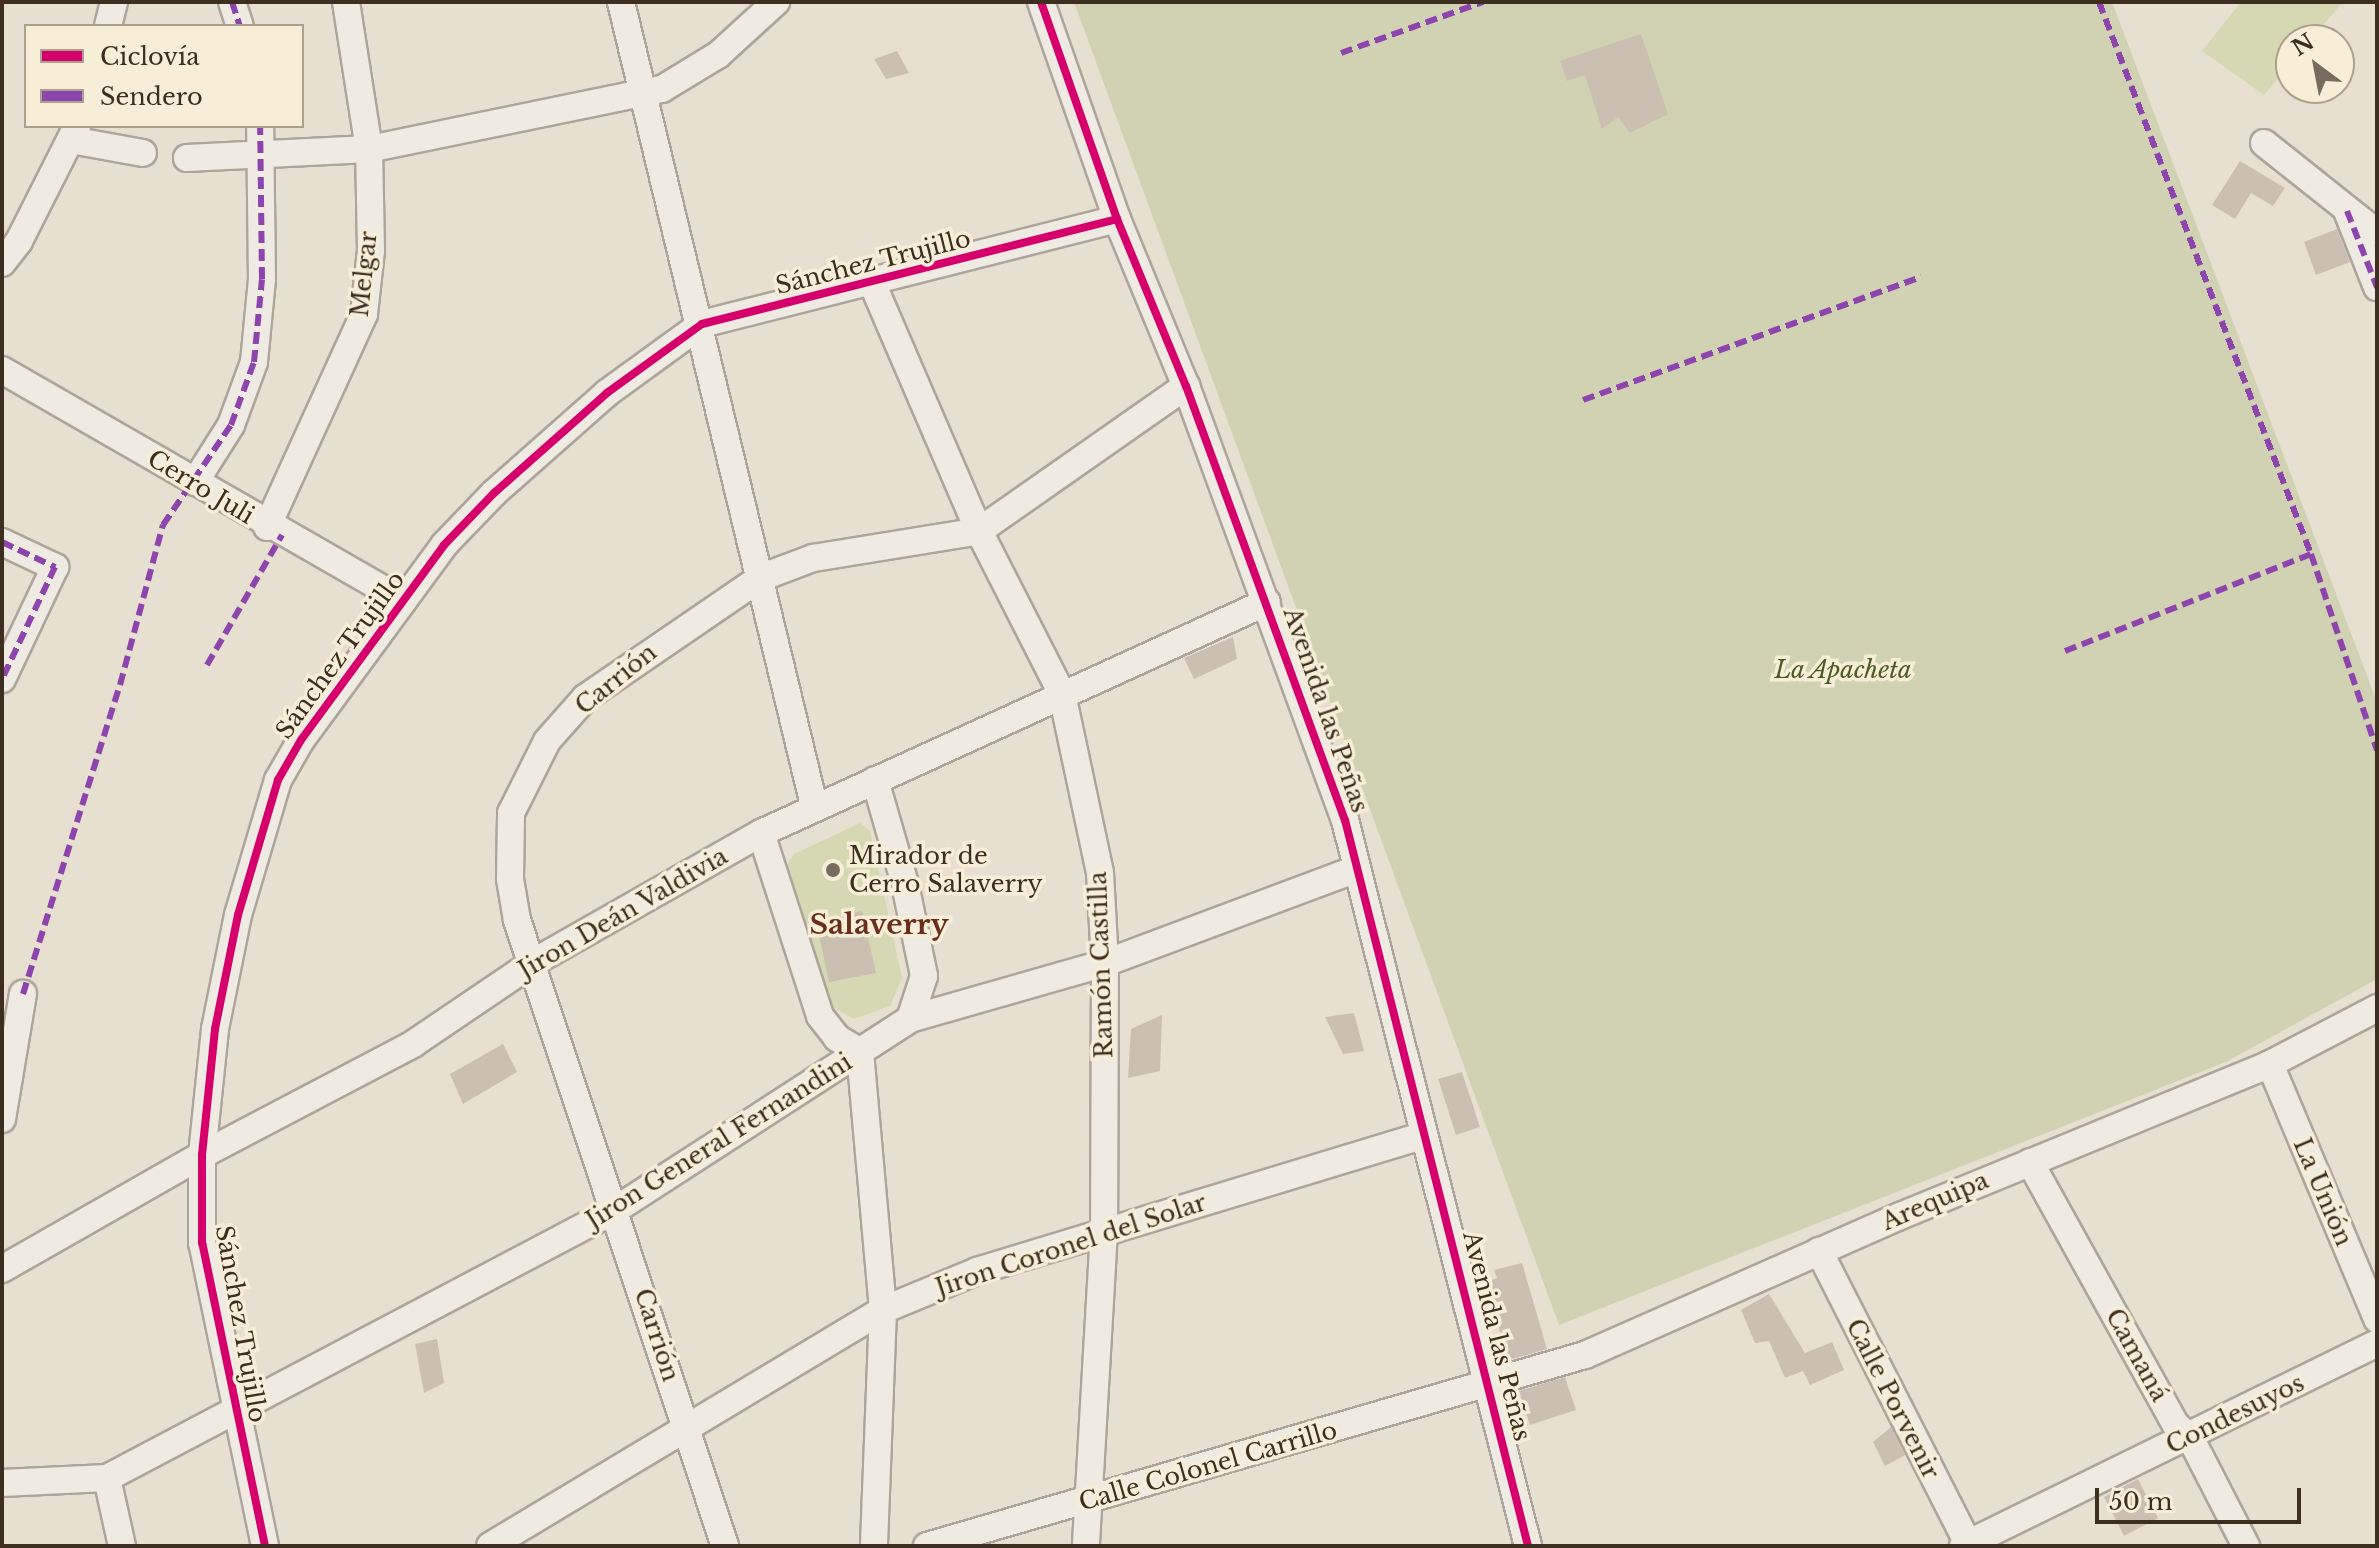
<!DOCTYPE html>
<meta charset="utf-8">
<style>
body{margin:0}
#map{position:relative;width:2379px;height:1548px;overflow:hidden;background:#e7e0d1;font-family:"Libre Baskerville",serif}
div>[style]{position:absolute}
.green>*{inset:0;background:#d6d7b3}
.cemetery>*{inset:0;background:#d1d1b3}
.building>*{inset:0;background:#cbbfb2}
.roads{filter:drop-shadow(2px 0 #ada599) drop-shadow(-2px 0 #ada599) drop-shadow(0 2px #ada599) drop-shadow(0 -2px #ada599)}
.minor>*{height:26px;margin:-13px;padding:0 13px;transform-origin:13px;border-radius:13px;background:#efebe3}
.quiet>*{height:6px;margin-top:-3px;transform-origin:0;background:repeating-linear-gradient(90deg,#8e44ad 0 12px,transparent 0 18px)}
.cycleway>*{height:8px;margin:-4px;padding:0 4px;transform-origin:4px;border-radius:4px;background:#d6006c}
.dots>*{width:22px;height:22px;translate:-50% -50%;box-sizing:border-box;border:4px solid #f7eed8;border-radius:50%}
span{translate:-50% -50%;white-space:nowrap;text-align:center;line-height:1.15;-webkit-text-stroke:7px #f7eed8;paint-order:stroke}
.street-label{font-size:24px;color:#3d2e20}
.park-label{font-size:24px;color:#4d5a26;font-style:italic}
.poi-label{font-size:24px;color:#3d2e20}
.left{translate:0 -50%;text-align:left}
.quarter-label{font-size:28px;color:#6b2e1e;font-weight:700}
.frame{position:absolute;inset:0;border:4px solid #3d2e20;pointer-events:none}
.legend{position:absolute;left:24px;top:24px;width:280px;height:104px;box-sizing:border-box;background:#f7eed8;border:2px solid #ada18e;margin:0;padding:10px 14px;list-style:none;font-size:24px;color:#3d2e20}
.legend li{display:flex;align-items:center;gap:16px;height:40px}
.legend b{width:40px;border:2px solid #ada18e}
.north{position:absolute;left:2275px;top:24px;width:80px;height:80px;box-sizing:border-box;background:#f7eed8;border:2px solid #ada18e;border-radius:50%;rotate:328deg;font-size:22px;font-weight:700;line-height:32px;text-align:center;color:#3d2e20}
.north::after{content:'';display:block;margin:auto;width:28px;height:36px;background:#786c5e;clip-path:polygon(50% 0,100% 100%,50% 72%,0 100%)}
.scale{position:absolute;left:2095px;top:1488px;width:206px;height:36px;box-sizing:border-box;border:4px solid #3d2e20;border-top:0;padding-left:10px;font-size:24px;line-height:28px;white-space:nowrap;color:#3d2e20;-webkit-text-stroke:6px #f7eed8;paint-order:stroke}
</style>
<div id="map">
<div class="green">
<i style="clip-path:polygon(2241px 2px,2343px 2px,2310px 40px,2291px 40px,2291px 63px,2264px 95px,2202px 51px)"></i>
<i style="clip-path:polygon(860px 823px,870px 831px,902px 978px,890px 1006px,854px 1019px,832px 1007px,825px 993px,786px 867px,794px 854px)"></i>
</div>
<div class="cemetery">
<i style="clip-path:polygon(1074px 2px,2112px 2px,2377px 702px,2377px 979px,2226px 1062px,1559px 1325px)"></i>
</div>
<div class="building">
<i style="clip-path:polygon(1641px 34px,1668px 114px,1630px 133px,1618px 117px,1602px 129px,1585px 75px,1567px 81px,1560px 61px)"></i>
<i style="clip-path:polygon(897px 51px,909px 73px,886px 79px,874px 59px)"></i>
<i style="clip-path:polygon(2240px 161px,2285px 188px,2273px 206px,2251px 193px,2235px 219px,2212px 205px)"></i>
<i style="clip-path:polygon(2337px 229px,2350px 262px,2316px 275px,2304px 242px)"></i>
<i style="clip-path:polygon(1233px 637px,1237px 659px,1194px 679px,1184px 658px)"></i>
<i style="clip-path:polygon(862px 911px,876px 973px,829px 982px,816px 921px)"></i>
<i style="clip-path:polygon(1354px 1013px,1364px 1051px,1343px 1054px,1325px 1017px)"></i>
<i style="clip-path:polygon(1162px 1015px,1160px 1071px,1128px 1078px,1131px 1029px)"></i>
<i style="clip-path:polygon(503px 1044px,517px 1072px,463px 1104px,450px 1074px)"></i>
<i style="clip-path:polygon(1462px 1072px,1480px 1127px,1456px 1135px,1438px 1079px)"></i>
<i style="clip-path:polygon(1522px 1263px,1547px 1349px,1509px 1360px,1484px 1282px,1497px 1278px,1494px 1270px)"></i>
<i style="clip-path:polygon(1769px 1294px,1805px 1353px,1832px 1342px,1844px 1370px,1810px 1385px,1803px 1371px,1785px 1378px,1769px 1341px,1755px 1343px,1741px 1310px)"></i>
<i style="clip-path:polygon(437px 1339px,444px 1383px,424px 1393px,415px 1344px)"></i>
<i style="clip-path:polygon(1565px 1377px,1576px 1410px,1530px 1425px,1519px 1391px)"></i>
<i style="clip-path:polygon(1891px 1427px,1905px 1455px,1885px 1466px,1873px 1442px)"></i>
<i style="clip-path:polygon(2138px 1479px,2158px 1518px,2124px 1536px,2104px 1497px)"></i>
</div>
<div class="roads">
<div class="minor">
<i style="left:232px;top:2px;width:25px;rotate:72deg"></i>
<i style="left:621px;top:2px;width:826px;rotate:76.49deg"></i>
<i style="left:1041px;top:2px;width:230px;rotate:70.7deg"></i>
<i style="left:1117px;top:219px;width:181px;rotate:67.6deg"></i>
<i style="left:1186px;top:386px;width:462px;rotate:69.9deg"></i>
<i style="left:1345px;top:820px;width:749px;rotate:75.85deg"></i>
<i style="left:108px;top:26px;width:25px;rotate:-76deg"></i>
<i style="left:71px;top:140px;width:73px;rotate:10.2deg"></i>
<i style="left:2264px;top:143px;width:144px;rotate:38.5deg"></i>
<i style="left:187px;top:158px;width:182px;rotate:-2.8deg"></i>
<i style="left:369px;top:149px;width:299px;rotate:-11.6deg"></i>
<i style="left:662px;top:89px;width:66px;rotate:-31.3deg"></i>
<i style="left:718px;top:55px;width:79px;rotate:-42.4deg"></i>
<i style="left:2347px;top:211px;width:82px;rotate:68.5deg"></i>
<i style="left:2px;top:263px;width:28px;rotate:-52deg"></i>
<i style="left:19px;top:241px;width:129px;rotate:-63.2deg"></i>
<i style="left:873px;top:285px;width:268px;rotate:66.7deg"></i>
<i style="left:979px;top:531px;width:183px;rotate:63deg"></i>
<i style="left:1062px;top:694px;width:183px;rotate:78deg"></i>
<i style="left:1100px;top:873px;width:90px;rotate:86.8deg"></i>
<i style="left:1105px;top:963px;width:268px;rotate:90.2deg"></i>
<i style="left:1104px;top:1231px;width:316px;rotate:93.3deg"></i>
<i style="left:2px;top:370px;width:463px;rotate:29.9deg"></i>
<i style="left:195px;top:482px;width:67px;rotate:-57.7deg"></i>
<i style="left:231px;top:425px;width:67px;rotate:-69.9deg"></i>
<i style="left:254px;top:362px;width:83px;rotate:-84.5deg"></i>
<i style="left:262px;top:279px;width:153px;rotate:-90.7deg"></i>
<i style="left:267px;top:527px;width:234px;rotate:-65.5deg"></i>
<i style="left:364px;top:314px;width:63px;rotate:-83.7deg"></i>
<i style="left:371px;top:251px;width:102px;rotate:-91.1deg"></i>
<i style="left:369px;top:149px;width:149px;rotate:-98.9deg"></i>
<i style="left:2px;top:542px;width:59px;rotate:25.3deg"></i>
<i style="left:55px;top:567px;width:124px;rotate:115.3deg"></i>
<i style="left:875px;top:780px;width:108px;rotate:73.9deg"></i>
<i style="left:905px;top:884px;width:94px;rotate:78.3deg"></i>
<i style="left:924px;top:976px;width:45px;rotate:108deg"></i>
<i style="left:761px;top:833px;width:192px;rotate:72.1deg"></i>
<i style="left:820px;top:1016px;width:28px;rotate:52deg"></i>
<i style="left:837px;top:1038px;width:27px;rotate:31deg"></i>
<i style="left:860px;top:1052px;width:259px;rotate:84.9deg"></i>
<i style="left:883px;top:1310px;width:236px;rotate:92.2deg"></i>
<i style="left:2270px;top:1064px;width:277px;rotate:67.2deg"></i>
<i style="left:2px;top:1119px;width:127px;rotate:-80.5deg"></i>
<i style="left:2030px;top:1162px;width:301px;rotate:61deg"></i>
<i style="left:2176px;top:1425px;width:18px;rotate:41deg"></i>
<i style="left:2190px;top:1437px;width:123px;rotate:62.8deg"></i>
<i style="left:1819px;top:1251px;width:331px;rotate:63deg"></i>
<i style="left:2px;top:1269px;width:230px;rotate:-29.7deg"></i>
<i style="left:202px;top:1155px;width:238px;rotate:-27.7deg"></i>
<i style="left:413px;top:1044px;width:146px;rotate:-34.1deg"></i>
<i style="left:534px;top:962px;width:261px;rotate:-29.6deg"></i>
<i style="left:761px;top:833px;width:556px;rotate:-24.54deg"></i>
<i style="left:107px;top:1478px;width:70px;rotate:77.6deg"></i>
<i style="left:2px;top:1483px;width:105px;rotate:-2.7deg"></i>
<i style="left:107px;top:1478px;width:574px;rotate:-27.81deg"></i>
<i style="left:615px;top:1210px;width:351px;rotate:-32.9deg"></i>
<i style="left:910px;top:1019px;width:203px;rotate:-16deg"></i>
<i style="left:1105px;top:963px;width:269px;rotate:-20.5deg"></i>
<i style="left:265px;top:1546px;width:309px;rotate:-101.7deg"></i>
<i style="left:202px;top:1243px;width:88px;rotate:-90deg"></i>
<i style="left:202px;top:1155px;width:127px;rotate:-84.1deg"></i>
<i style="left:215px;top:1029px;width:116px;rotate:-78.6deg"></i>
<i style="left:238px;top:915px;width:141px;rotate:-73.5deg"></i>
<i style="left:278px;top:780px;width:46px;rotate:-60.1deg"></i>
<i style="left:301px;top:740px;width:242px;rotate:-53.7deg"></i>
<i style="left:444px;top:545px;width:72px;rotate:-46.1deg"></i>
<i style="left:494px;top:493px;width:151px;rotate:-41.5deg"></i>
<i style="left:607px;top:393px;width:117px;rotate:-36deg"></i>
<i style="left:702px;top:324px;width:428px;rotate:-14.2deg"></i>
<i style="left:490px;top:1546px;width:458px;rotate:-31deg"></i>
<i style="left:883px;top:1310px;width:102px;rotate:-22.5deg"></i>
<i style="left:977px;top:1271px;width:467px;rotate:-16.9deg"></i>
<i style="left:725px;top:1546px;width:660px;rotate:-108.38deg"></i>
<i style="left:517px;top:920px;width:42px;rotate:-99.7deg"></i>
<i style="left:510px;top:879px;width:66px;rotate:-89.1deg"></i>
<i style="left:511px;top:813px;width:80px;rotate:-63.4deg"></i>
<i style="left:547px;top:741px;width:57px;rotate:-48.5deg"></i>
<i style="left:585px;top:698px;width:212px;rotate:-34.4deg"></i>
<i style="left:760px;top:578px;width:57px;rotate:-20.7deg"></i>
<i style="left:813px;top:558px;width:168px;rotate:-9.2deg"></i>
<i style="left:979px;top:531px;width:253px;rotate:-35deg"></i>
<i style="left:927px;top:1546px;width:685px;rotate:-16.19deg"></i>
<i style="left:1585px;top:1355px;width:344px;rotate:-23.8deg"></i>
<i style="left:1900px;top:1216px;width:400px;rotate:-22.3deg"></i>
<i style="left:2270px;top:1064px;width:121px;rotate:-27.6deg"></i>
<i style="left:1963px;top:1546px;width:461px;rotate:-26.1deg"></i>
</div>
</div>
<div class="quiet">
<i style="left:232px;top:2px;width:25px;rotate:72deg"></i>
<i style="left:2099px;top:2px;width:591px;rotate:68.99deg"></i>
<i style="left:2311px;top:554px;width:207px;rotate:71.4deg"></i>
<i style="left:1341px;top:53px;width:151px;rotate:-19.8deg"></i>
<i style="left:2347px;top:211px;width:82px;rotate:68.5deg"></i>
<i style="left:1583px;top:400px;width:360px;rotate:-20deg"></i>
<i style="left:2px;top:542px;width:59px;rotate:25.3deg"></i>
<i style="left:55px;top:567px;width:124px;rotate:115.3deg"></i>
<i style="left:2065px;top:651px;width:264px;rotate:-21.5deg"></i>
<i style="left:207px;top:665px;width:150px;rotate:-60deg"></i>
<i style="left:23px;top:994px;width:324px;rotate:-72.6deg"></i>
<i style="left:120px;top:685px;width:166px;rotate:-75deg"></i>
<i style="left:163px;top:525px;width:121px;rotate:-55.8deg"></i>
<i style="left:231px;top:425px;width:67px;rotate:-69.9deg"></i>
<i style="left:254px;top:362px;width:83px;rotate:-84.5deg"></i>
<i style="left:262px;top:279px;width:153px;rotate:-90.7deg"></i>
</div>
<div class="cycleway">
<i style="left:1041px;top:2px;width:230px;rotate:70.7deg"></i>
<i style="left:1117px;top:219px;width:181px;rotate:67.6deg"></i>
<i style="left:1186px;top:386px;width:462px;rotate:69.9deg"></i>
<i style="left:1345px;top:820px;width:749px;rotate:75.85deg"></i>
<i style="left:265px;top:1546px;width:309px;rotate:-101.7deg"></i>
<i style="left:202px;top:1243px;width:88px;rotate:-90deg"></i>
<i style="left:202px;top:1155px;width:127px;rotate:-84.1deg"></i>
<i style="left:215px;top:1029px;width:116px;rotate:-78.6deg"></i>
<i style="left:238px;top:915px;width:141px;rotate:-73.5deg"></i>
<i style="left:278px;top:780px;width:46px;rotate:-60.1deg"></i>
<i style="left:301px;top:740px;width:242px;rotate:-53.7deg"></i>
<i style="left:444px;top:545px;width:72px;rotate:-46.1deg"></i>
<i style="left:494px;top:493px;width:151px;rotate:-41.5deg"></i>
<i style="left:607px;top:393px;width:117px;rotate:-36deg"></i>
<i style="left:702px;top:324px;width:428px;rotate:-14.2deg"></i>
</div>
<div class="dots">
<i style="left:833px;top:870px;background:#786c5e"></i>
</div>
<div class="street-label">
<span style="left:873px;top:262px;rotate:-14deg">Sánchez Trujillo</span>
<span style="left:364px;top:274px;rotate:-84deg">Melgar</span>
<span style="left:201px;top:487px;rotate:31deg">Cerro Juli</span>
<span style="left:340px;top:655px;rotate:-54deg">Sánchez Trujillo</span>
<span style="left:616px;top:679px;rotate:-39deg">Carrión</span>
<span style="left:1326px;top:710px;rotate:71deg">Avenida las Peñas</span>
<span style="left:623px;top:913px;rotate:-30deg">Jiron Deán Valdivia</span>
<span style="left:1101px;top:965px;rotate:-92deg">Ramón Castilla</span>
<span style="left:719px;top:1141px;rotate:-32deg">Jiron General Fernandini</span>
<span style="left:2323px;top:1192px;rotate:67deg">La Unión</span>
<span style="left:1935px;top:1201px;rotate:-23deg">Arequipa</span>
<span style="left:1071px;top:1245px;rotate:-18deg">Jiron Coronel del Solar</span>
<span style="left:241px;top:1324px;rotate:80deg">Sánchez Trujillo</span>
<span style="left:657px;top:1335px;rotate:72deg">Carrión</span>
<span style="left:1497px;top:1336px;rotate:76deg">Avenida las Peñas</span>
<span style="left:2137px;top:1355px;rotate:61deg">Camaná</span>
<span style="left:1893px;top:1399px;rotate:63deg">Calle Porvenir</span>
<span style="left:2235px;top:1414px;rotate:-26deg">Condesuyos</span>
<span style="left:1208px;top:1466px;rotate:-16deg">Calle Colonel Carrillo</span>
</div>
<div class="park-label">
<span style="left:1843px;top:670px">La Apacheta</span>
</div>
<div class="poi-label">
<span class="left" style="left:849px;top:870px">Mirador de<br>Cerro Salaverry</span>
</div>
<div class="quarter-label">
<span style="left:879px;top:925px">Salaverry</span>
</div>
<div class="frame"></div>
<ul class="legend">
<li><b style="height:10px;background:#d6006c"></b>Ciclovía</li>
<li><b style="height:10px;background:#8e44ad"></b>Sendero</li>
</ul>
<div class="north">N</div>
<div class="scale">50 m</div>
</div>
